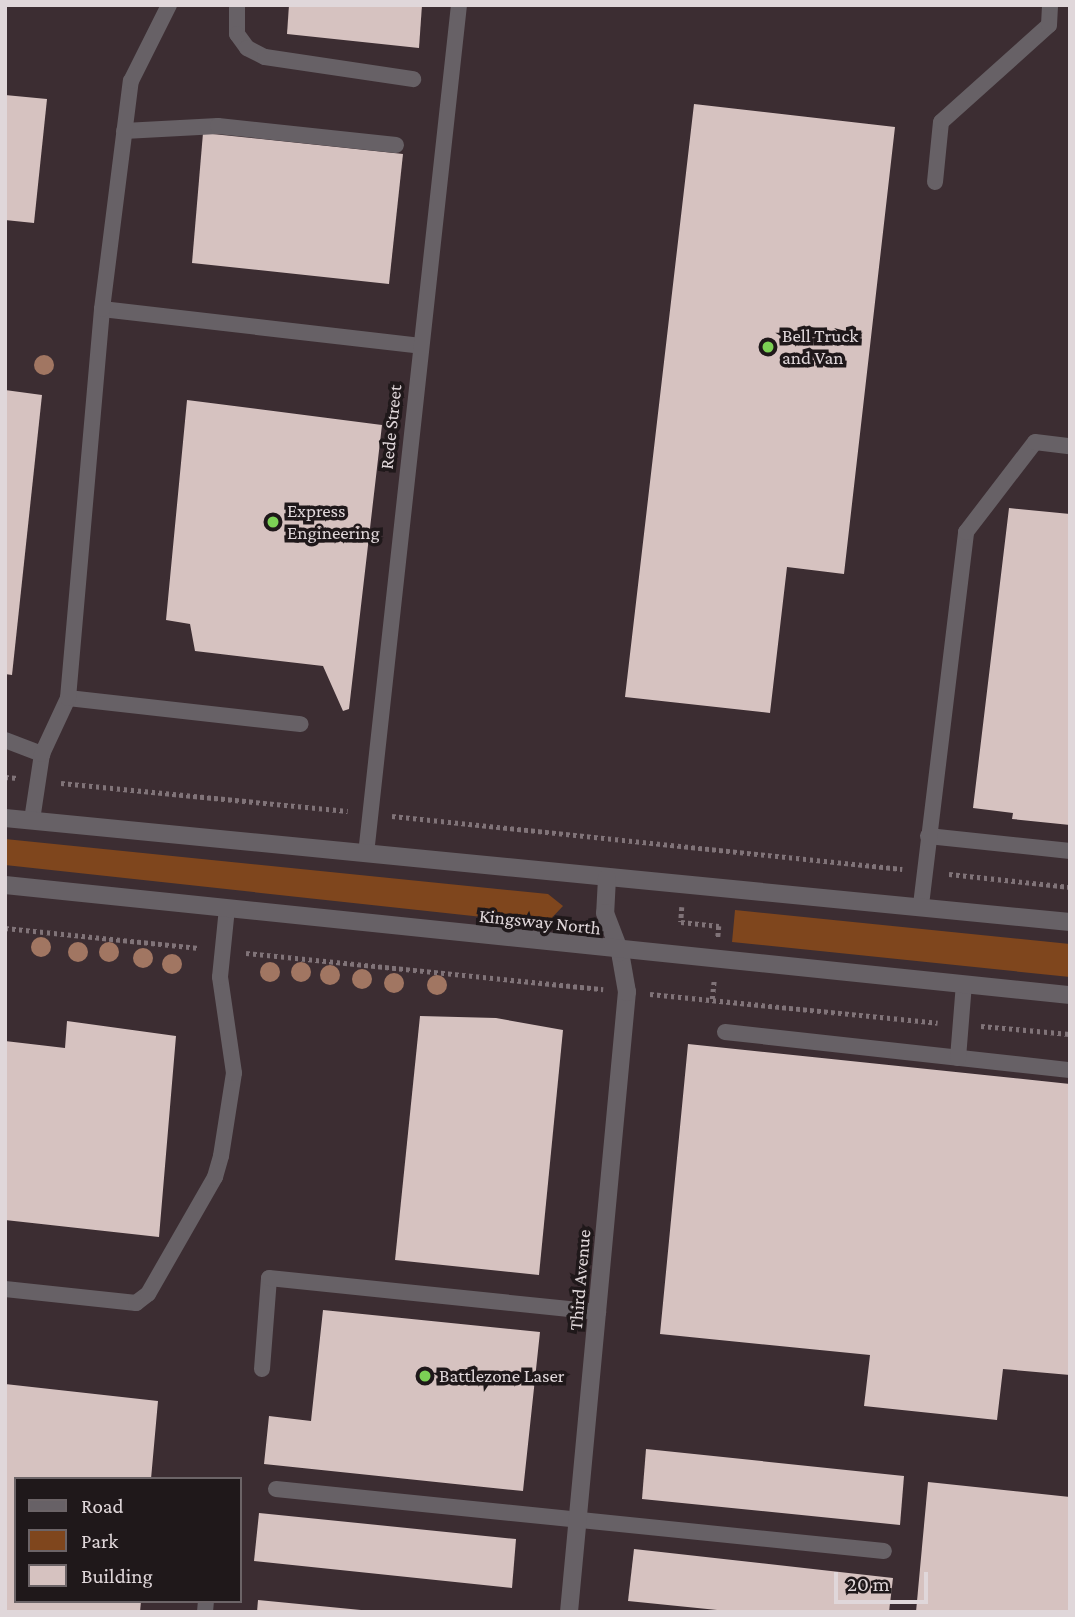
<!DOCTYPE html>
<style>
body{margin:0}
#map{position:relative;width:1075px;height:1617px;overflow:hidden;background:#3c2d32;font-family:"Crimson Pro",serif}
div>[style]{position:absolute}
.green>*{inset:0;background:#7f461d}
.building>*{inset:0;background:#d6c2c0}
.path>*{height:4.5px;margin-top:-2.25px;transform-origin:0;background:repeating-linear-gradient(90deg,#807378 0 3.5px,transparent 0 7px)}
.service>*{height:16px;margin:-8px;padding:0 8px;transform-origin:8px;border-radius:8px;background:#676166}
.minor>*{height:18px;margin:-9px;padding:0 9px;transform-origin:9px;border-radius:9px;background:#676166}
.tertiary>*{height:18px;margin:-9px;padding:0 9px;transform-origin:9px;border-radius:9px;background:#676166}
.trees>*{width:20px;height:20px;margin:-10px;border-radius:50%;background:#a17662}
.dots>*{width:19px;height:19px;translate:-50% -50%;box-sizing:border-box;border:4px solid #1f181a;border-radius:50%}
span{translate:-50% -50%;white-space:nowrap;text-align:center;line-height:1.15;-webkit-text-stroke:7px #1f181a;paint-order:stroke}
.poi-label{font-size:19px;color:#e0d7da}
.left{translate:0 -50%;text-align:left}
.street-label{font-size:19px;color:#e0d7da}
.frame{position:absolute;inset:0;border:7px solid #e0d7da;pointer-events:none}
.legend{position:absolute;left:14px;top:1477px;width:228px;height:126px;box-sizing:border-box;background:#1f181a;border:2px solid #6c6467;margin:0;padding:9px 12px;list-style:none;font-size:21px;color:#e0d7da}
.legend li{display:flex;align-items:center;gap:14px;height:35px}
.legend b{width:35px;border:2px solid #6c6467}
.scale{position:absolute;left:834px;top:1572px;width:94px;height:32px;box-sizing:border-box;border:4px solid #e0d7da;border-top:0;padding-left:9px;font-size:21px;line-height:24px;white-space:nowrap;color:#e0d7da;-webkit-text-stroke:5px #1f181a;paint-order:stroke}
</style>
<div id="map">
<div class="green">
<i style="clip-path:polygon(5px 839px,548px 894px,563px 906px,546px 924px,5px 865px)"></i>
<i style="clip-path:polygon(735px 910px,1070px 944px,1070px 977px,732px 942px)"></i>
</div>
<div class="building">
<i style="clip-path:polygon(289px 5px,422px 5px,419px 48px,287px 34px)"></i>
<i style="clip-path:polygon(5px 95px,47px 99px,34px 223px,5px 220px)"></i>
<i style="clip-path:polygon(694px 104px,895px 127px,844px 574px,787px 567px,770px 713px,625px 697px)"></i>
<i style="clip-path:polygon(203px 133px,403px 154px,389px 284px,192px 263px)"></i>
<i style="clip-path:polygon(5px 390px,42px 395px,12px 675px,5px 674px)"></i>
<i style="clip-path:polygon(187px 400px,382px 425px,349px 709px,343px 711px,323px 666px,195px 651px,190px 624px,166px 620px)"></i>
<i style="clip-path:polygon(1009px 508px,1070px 514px,1070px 825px,1012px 819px,1013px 813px,973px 808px)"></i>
<i style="clip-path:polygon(420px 1016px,496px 1018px,563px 1030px,539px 1275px,395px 1260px)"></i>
<i style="clip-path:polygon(67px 1021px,176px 1036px,159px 1237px,5px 1220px,5px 1041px,65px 1048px)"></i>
<i style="clip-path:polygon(688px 1044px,1070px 1084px,1070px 1375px,1003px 1369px,997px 1420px,864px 1406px,870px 1355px,660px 1334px)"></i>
<i style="clip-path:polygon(323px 1310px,540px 1332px,523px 1491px,264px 1464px,269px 1416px,311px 1421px)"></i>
<i style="clip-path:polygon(5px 1384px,158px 1401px,151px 1479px,16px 1479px,16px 1601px,141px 1601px,140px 1612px,5px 1612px)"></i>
<i style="clip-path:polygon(646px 1449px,904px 1476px,900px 1525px,642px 1499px)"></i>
<i style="clip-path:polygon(928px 1482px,1070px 1497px,1070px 1612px,916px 1612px)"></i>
<i style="clip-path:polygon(259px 1513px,516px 1539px,512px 1588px,254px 1561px)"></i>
<i style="clip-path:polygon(634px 1549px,893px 1578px,889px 1612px,737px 1612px,628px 1601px)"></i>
<i style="clip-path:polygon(258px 1600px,361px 1610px,361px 1612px,257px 1612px)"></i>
</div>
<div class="path">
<i style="left:5px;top:777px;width:13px;rotate:4deg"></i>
<i style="left:61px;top:783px;width:288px;rotate:5.6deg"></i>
<i style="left:392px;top:816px;width:513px;rotate:5.93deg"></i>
<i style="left:949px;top:874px;width:122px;rotate:6.1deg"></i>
<i style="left:682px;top:907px;width:15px;rotate:94deg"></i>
<i style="left:681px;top:922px;width:38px;rotate:6deg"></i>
<i style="left:719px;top:926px;width:11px;rotate:95deg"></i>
<i style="left:5px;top:928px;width:195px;rotate:5.9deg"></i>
<i style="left:246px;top:953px;width:359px;rotate:5.8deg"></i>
<i style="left:650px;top:994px;width:289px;rotate:5.7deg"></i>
<i style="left:712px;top:999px;width:19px;rotate:-84deg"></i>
<i style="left:981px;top:1026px;width:89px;rotate:5.1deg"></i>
</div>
<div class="service">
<i style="left:237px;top:5px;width:29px;rotate:90deg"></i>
<i style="left:237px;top:34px;width:17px;rotate:54deg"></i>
<i style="left:247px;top:48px;width:20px;rotate:27deg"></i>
<i style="left:265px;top:57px;width:150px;rotate:8.5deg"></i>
<i style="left:124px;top:131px;width:94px;rotate:-3deg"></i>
<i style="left:218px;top:126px;width:179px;rotate:6.1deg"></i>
<i style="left:935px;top:182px;width:60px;rotate:-84.3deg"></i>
<i style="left:941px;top:122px;width:145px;rotate:-41.9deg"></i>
<i style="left:1049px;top:25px;width:20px;rotate:-87deg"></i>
<i style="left:102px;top:309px;width:321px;rotate:6.6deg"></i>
<i style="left:68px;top:698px;width:234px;rotate:6.4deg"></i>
<i style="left:5px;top:740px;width:40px;rotate:21deg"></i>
<i style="left:32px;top:820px;width:67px;rotate:-81.4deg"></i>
<i style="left:42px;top:754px;width:62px;rotate:-65.1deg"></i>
<i style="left:68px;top:698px;width:390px;rotate:-85deg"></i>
<i style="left:102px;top:309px;width:230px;rotate:-82.8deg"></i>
<i style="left:131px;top:81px;width:85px;rotate:-63.4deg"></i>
<i style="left:928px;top:836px;width:143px;rotate:6deg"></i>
<i style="left:366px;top:854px;width:854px;rotate:-83.75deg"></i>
<i style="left:921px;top:905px;width:376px;rotate:-83.1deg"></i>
<i style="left:966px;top:532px;width:113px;rotate:-52.5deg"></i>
<i style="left:1035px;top:442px;width:35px;rotate:7deg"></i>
<i style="left:725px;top:1032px;width:347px;rotate:6.3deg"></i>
<i style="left:958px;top:1058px;width:74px;rotate:-85.4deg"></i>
<i style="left:5px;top:1289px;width:132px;rotate:6.1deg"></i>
<i style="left:136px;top:1303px;width:15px;rotate:-37deg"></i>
<i style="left:148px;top:1294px;width:135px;rotate:-60.2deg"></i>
<i style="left:215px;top:1177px;width:22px;rotate:-74deg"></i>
<i style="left:221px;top:1156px;width:84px;rotate:-81.1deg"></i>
<i style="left:234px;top:1073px;width:97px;rotate:-98.3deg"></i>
<i style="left:220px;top:977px;width:69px;rotate:-84.2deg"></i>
<i style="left:262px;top:1369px;width:91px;rotate:-85.6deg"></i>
<i style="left:269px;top:1278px;width:331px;rotate:5.9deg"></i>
<i style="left:276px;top:1489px;width:611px;rotate:5.82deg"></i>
<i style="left:205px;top:1612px;width:11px;rotate:-85deg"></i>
</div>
<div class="minor">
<i style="left:569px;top:1612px;width:623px;rotate:-84.66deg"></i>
<i style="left:627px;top:992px;width:41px;rotate:-99.9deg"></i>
</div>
<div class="tertiary">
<i style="left:5px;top:818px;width:1070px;rotate:5.58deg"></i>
<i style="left:607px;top:878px;width:35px;rotate:93deg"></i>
<i style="left:605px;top:913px;width:42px;rotate:69deg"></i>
<i style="left:5px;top:885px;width:1071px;rotate:5.9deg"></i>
</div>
<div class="trees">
<i style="left:44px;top:365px"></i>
<i style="left:41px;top:947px"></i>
<i style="left:78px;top:952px"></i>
<i style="left:109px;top:952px"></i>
<i style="left:143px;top:958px"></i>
<i style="left:172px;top:964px"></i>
<i style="left:270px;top:972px"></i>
<i style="left:301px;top:972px"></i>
<i style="left:330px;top:975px"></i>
<i style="left:362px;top:979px"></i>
<i style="left:394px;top:983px"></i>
<i style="left:437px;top:985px"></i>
</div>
<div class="dots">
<i style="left:768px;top:347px;background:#7cd155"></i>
<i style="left:273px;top:522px;background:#7cd155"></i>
<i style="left:425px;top:1376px;background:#7cd155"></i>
</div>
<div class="poi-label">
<span class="left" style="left:782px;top:347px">Bell Truck<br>and Van</span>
<span class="left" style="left:287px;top:522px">Express<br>Engineering</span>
<span class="left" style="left:439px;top:1376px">Battlezone Laser</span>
</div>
<div class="street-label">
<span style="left:391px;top:427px;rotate:-84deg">Rede Street</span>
<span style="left:540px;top:922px;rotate:6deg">Kingsway North</span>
<span style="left:580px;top:1280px;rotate:-85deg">Third Avenue</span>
</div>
<div class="frame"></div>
<ul class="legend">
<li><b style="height:9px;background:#676166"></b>Road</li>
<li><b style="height:19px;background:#7f461d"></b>Park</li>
<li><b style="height:19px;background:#d6c2c0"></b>Building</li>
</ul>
<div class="scale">20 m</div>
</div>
